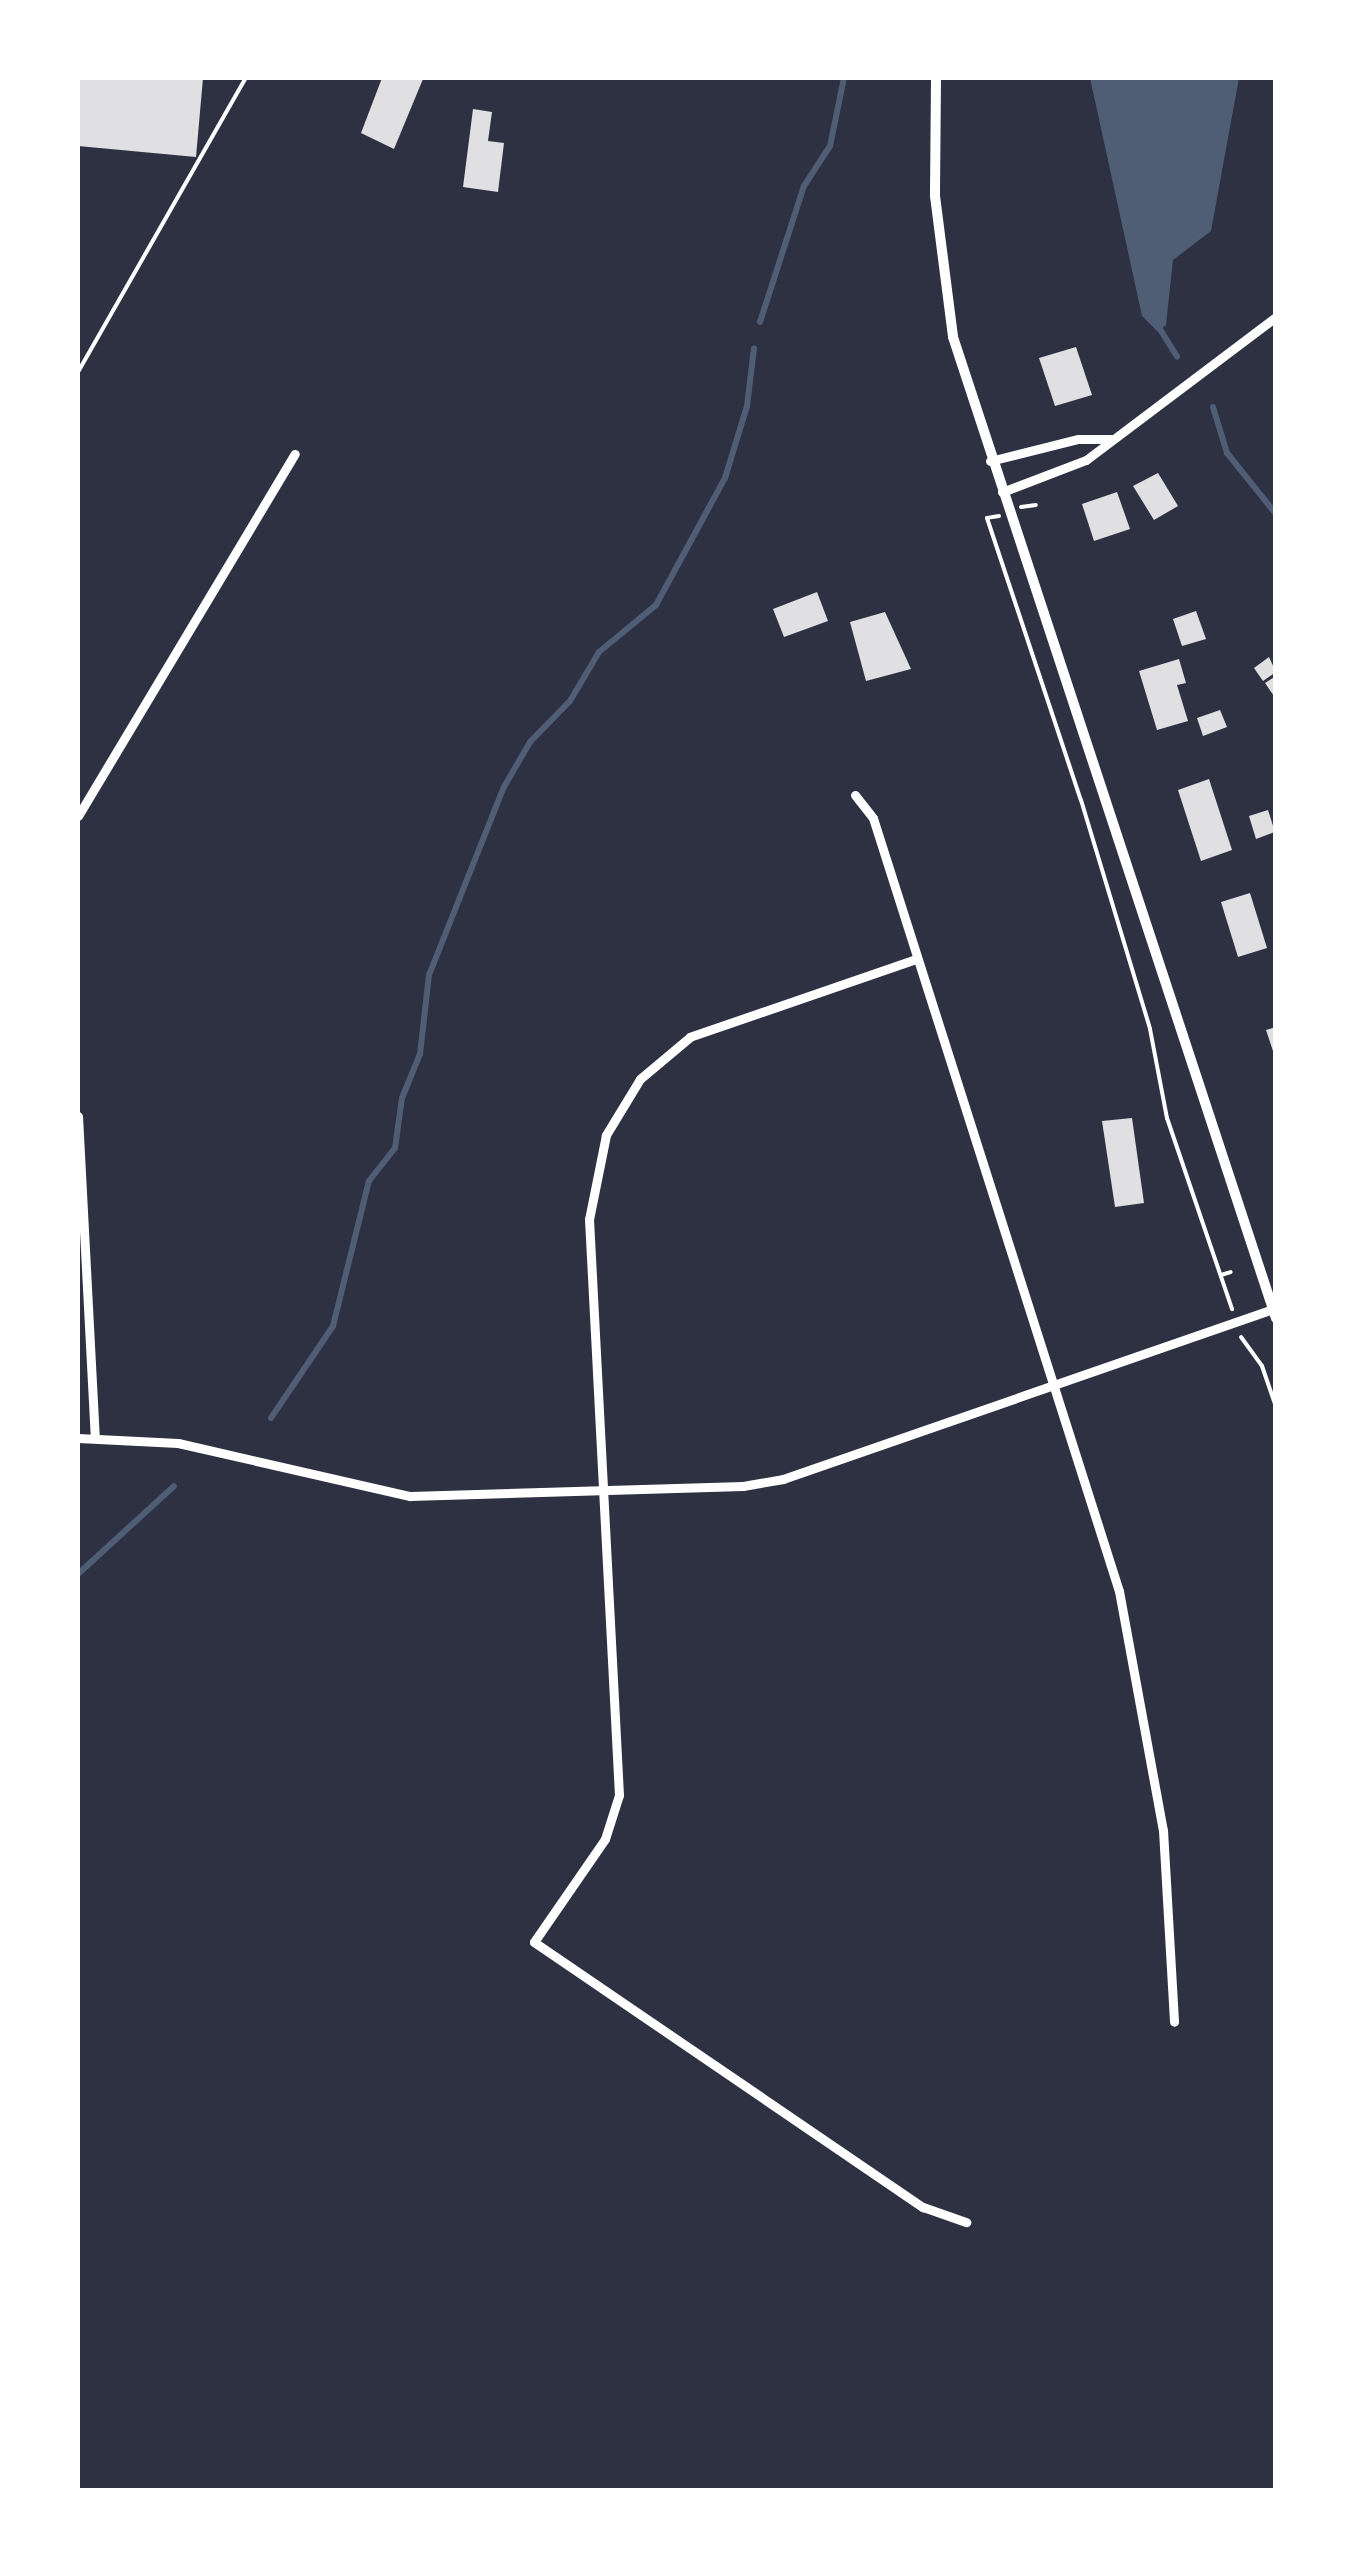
<!DOCTYPE html>
<style>
body{margin:0}
#map{position:relative;width:1353px;height:2568px;overflow:hidden;background:#2d3142;font-family:"Fira Sans Condensed",sans-serif}
div>[style]{position:absolute}
.water>*{inset:0;background:#4f5d75}
.stream>*{height:6px;margin:-3px;padding:0 3px;transform-origin:3px;border-radius:3px;background:#4f5d75}
.building>*{inset:0;background:#e0e0e3}
.path>*{height:4px;margin:-2px;padding:0 2px;transform-origin:2px;border-radius:2px;background:#fff}
.service>*{height:4px;margin:-2px;padding:0 2px;transform-origin:2px;border-radius:2px;background:#fff}
.minor>*{height:9px;margin:-4.5px;padding:0 4.5px;transform-origin:4.5px;border-radius:4.5px;background:#fff}
.tertiary>*{height:10px;margin:-5px;padding:0 5px;transform-origin:5px;border-radius:5px;background:#fff}
span{translate:-50% -50%;white-space:nowrap;text-align:center;line-height:1.15;-webkit-text-stroke:10px #fff;paint-order:stroke}
.frame{position:absolute;inset:0;border:80px solid #fff;pointer-events:none}
</style>
<div id="map">
<div class="water">
<i style="clip-path:polygon(1090px 78px,1239px 78px,1211px 231px,1173px 260px,1166px 325px,1158px 332px,1142px 316px)"></i>
</div>
<div class="stream">
<i style="left:760px;top:322px;width:143px;rotate:-72.1deg"></i>
<i style="left:804px;top:186px;width:48px;rotate:-57deg"></i>
<i style="left:830px;top:146px;width:69px;rotate:-78.4deg"></i>
<i style="left:1158px;top:326px;width:36px;rotate:58deg"></i>
<i style="left:1213px;top:407px;width:48px;rotate:73.1deg"></i>
<i style="left:1227px;top:453px;width:78px;rotate:51.2deg"></i>
<i style="left:271px;top:1418px;width:111px;rotate:-56deg"></i>
<i style="left:333px;top:1326px;width:149px;rotate:-76.1deg"></i>
<i style="left:369px;top:1181px;width:42px;rotate:-51.8deg"></i>
<i style="left:395px;top:1148px;width:50px;rotate:-82deg"></i>
<i style="left:402px;top:1098px;width:48px;rotate:-67.8deg"></i>
<i style="left:420px;top:1054px;width:80px;rotate:-83.5deg"></i>
<i style="left:429px;top:975px;width:202px;rotate:-68.3deg"></i>
<i style="left:504px;top:787px;width:52px;rotate:-60deg"></i>
<i style="left:530px;top:742px;width:57px;rotate:-45.7deg"></i>
<i style="left:570px;top:701px;width:57px;rotate:-59.4deg"></i>
<i style="left:599px;top:652px;width:74px;rotate:-39.5deg"></i>
<i style="left:656px;top:605px;width:145px;rotate:-61.5deg"></i>
<i style="left:725px;top:478px;width:75px;rotate:-73deg"></i>
<i style="left:747px;top:406px;width:58px;rotate:-83.1deg"></i>
<i style="left:78px;top:1574px;width:130px;rotate:-42.5deg"></i>
</div>
<div class="building">
<i style="clip-path:polygon(78px 78px,203px 78px,196px 157px,78px 146px)"></i>
<i style="clip-path:polygon(382px 78px,423px 79px,394px 149px,361px 133px)"></i>
<i style="clip-path:polygon(473px 109px,492px 112px,488px 141px,504px 143px,498px 192px,463px 187px)"></i>
<i style="clip-path:polygon(1076px 347px,1092px 395px,1055px 406px,1039px 358px)"></i>
<i style="clip-path:polygon(1158px 473px,1178px 506px,1154px 520px,1133px 486px)"></i>
<i style="clip-path:polygon(1117px 492px,1130px 529px,1094px 541px,1082px 504px)"></i>
<i style="clip-path:polygon(817px 592px,828px 621px,784px 637px,773px 609px)"></i>
<i style="clip-path:polygon(1196px 611px,1206px 639px,1182px 646px,1173px 619px)"></i>
<i style="clip-path:polygon(885px 612px,911px 669px,866px 681px,850px 622px)"></i>
<i style="clip-path:polygon(1269px 657px,1276px 672px,1263px 681px,1254px 668px)"></i>
<i style="clip-path:polygon(1179px 659px,1186px 683px,1177px 685px,1188px 721px,1157px 730px,1139px 671px)"></i>
<i style="clip-path:polygon(1276px 676px,1276px 699px,1265px 683px)"></i>
<i style="clip-path:polygon(1220px 710px,1227px 727px,1203px 736px,1197px 718px)"></i>
<i style="clip-path:polygon(1209px 779px,1232px 850px,1201px 861px,1178px 790px)"></i>
<i style="clip-path:polygon(1268px 810px,1275px 832px,1256px 839px,1249px 816px)"></i>
<i style="clip-path:polygon(1250px 893px,1267px 948px,1238px 957px,1221px 902px)"></i>
<i style="clip-path:polygon(1276px 1027px,1276px 1057px,1275px 1057px,1266px 1030px)"></i>
<i style="clip-path:polygon(1132px 1118px,1144px 1203px,1115px 1207px,1102px 1121px)"></i>
</div>
<div class="path">
<i style="left:1021px;top:507px;width:15px;rotate:-8deg"></i>
<i style="left:999px;top:516px;width:12px;rotate:171deg"></i>
<i style="left:987px;top:518px;width:297px;rotate:71.6deg"></i>
<i style="left:1081px;top:800px;width:239px;rotate:73.2deg"></i>
<i style="left:1150px;top:1029px;width:91px;rotate:79.2deg"></i>
<i style="left:1167px;top:1118px;width:202px;rotate:71.2deg"></i>
<i style="left:1275px;top:1256px;width:1px"></i>
<i style="left:1221px;top:1275px;width:10px;rotate:-17deg"></i>
<i style="left:1241px;top:1337px;width:36px;rotate:54deg"></i>
<i style="left:1262px;top:1366px;width:43px;rotate:71.1deg"></i>
</div>
<div class="service">
<i style="left:78px;top:372px;width:339px;rotate:-60.3deg"></i>
</div>
<div class="minor">
<i style="left:990px;top:461px;width:91px;rotate:-14deg"></i>
<i style="left:1078px;top:439px;width:35px"></i>
<i style="left:1002px;top:492px;width:90px;rotate:-20.9deg"></i>
<i style="left:1086px;top:460px;width:238px;rotate:-37deg"></i>
<i style="left:855px;top:795px;width:29px;rotate:52deg"></i>
<i style="left:873px;top:818px;width:811px;rotate:72.35deg"></i>
<i style="left:1119px;top:1591px;width:243px;rotate:79.6deg"></i>
<i style="left:1163px;top:1830px;width:192px;rotate:86.7deg"></i>
<i style="left:78px;top:816px;width:422px;rotate:-59.1deg"></i>
<i style="left:916px;top:959px;width:239px;rotate:161deg"></i>
<i style="left:690px;top:1037px;width:65px;rotate:140deg"></i>
<i style="left:640px;top:1079px;width:66px;rotate:121.3deg"></i>
<i style="left:606px;top:1135px;width:86px;rotate:101.4deg"></i>
<i style="left:589px;top:1219px;width:577px;rotate:87.02deg"></i>
<i style="left:619px;top:1795px;width:46px;rotate:107.7deg"></i>
<i style="left:605px;top:1839px;width:125px;rotate:124.6deg"></i>
<i style="left:534px;top:1942px;width:471px;rotate:34.3deg"></i>
<i style="left:923px;top:2207px;width:46px;rotate:19.2deg"></i>
<i style="left:78px;top:1116px;width:321px;rotate:87deg"></i>
<i style="left:78px;top:1438px;width:100px;rotate:2.9deg"></i>
<i style="left:178px;top:1443px;width:238px;rotate:12.9deg"></i>
<i style="left:410px;top:1496px;width:333px;rotate:-1.7deg"></i>
<i style="left:743px;top:1486px;width:41px;rotate:-9.9deg"></i>
<i style="left:783px;top:1479px;width:519px;rotate:-19.13deg"></i>
</div>
<div class="tertiary">
<i style="left:936px;top:78px;width:118px;rotate:90.5deg"></i>
<i style="left:935px;top:196px;width:142px;rotate:82.7deg"></i>
<i style="left:953px;top:337px;width:1033px;rotate:71.78deg"></i>
</div>
<div class="frame"></div>
</div>
